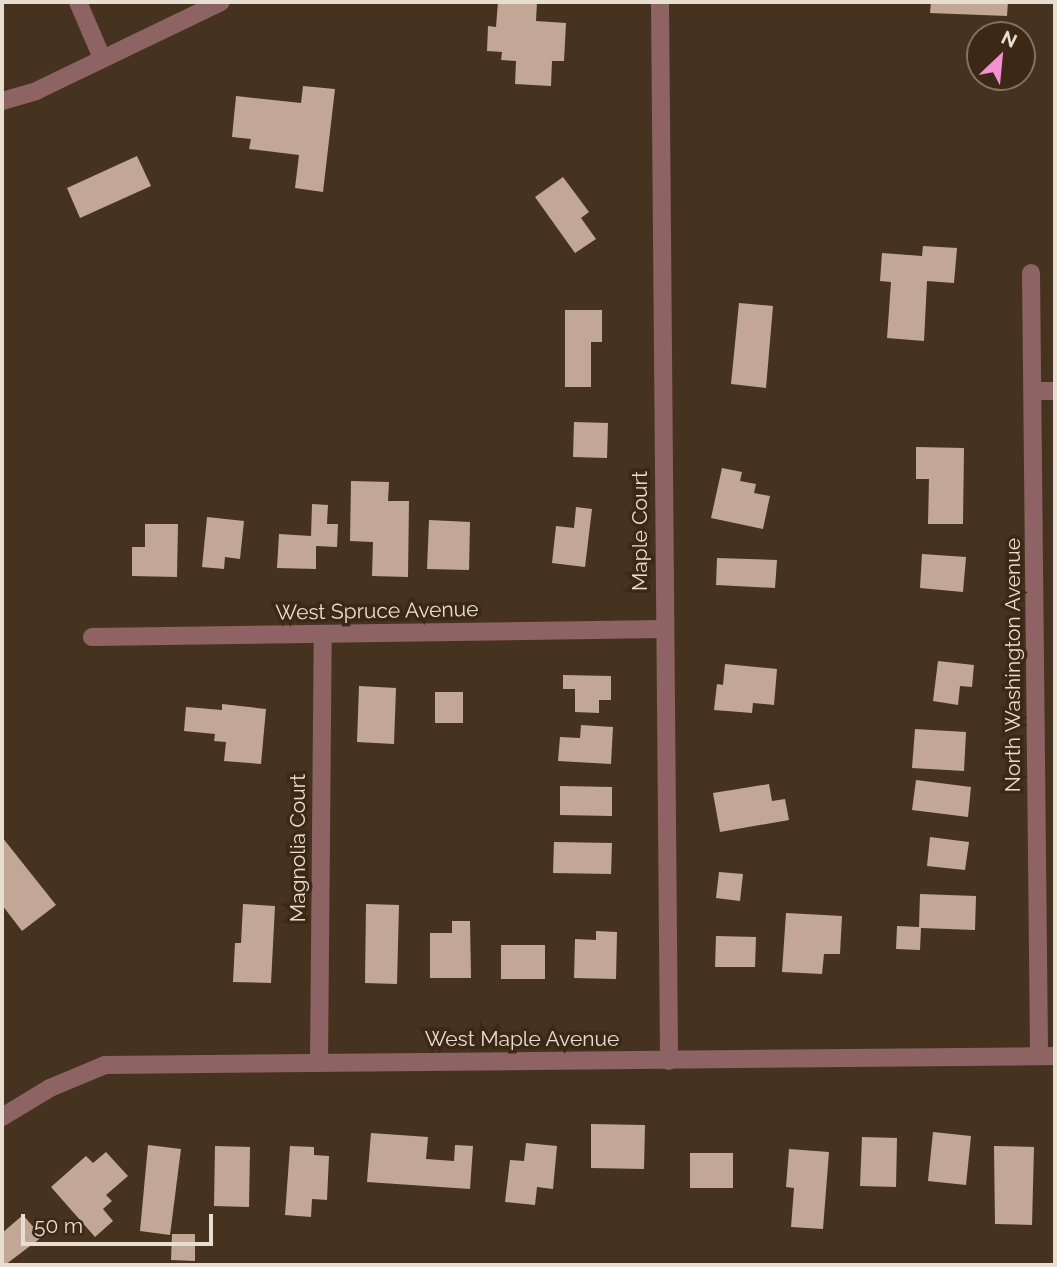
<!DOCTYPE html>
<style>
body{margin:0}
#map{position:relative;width:1057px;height:1267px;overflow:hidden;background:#453320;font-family:Raleway,sans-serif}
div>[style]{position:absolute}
.building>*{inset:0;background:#c3a796}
.street>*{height:18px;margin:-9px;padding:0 9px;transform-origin:9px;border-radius:9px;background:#8e6363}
span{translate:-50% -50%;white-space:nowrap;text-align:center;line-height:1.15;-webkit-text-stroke:7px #3b2916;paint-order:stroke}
.street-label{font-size:21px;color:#e8ddd1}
.frame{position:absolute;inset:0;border:4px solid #e8ddd1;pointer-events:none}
.north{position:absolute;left:966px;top:21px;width:70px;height:70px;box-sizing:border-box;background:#3b2916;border:2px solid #807161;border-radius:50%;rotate:26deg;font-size:19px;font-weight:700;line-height:28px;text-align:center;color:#e8ddd1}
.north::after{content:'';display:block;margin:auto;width:24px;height:32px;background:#f591d2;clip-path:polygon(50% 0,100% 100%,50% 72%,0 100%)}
.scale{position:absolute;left:21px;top:1214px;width:192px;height:32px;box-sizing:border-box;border:4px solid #e8ddd1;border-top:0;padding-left:9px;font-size:21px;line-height:24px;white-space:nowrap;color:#e8ddd1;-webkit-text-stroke:5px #3b2916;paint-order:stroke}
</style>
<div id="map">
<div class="building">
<i style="clip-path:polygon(498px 2px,537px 2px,536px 21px,566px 23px,564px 61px,552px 61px,551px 86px,515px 84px,516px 61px,501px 60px,502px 52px,487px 51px,488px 26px,496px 27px)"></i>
<i style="clip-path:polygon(931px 2px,1008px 2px,1007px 16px,930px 13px)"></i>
<i style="clip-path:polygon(303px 86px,335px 89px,323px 192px,295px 188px,299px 155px,249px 149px,251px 139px,232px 137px,236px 96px,301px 103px)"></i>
<i style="clip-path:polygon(137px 156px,151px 186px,80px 218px,67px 188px)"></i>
<i style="clip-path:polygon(563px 177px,589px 212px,581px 218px,596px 239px,575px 253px,535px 197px)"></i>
<i style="clip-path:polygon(923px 246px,957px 248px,954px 283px,927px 281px,924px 341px,887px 338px,891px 282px,880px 281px,882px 253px,922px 256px)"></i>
<i style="clip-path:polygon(739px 303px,773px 306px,766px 388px,731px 384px)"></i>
<i style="clip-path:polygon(565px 310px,602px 310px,602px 342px,591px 342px,591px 387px,565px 387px)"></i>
<i style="clip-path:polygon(574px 422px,608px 423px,607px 458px,573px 457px)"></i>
<i style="clip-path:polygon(916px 447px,964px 448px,963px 524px,928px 524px,929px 479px,916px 479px)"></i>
<i style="clip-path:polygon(722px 468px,742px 472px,740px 481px,756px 484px,754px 493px,770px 496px,763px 529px,711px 518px)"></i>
<i style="clip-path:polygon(351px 481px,389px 482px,388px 501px,409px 501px,408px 577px,372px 576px,373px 542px,350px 541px)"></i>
<i style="clip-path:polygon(312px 504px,328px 505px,327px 524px,338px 524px,337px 547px,316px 546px,316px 569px,277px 568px,279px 534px,311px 536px)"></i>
<i style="clip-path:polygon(576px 507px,592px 509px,585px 567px,552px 563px,556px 526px,574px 528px)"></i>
<i style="clip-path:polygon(207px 517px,244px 521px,240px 559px,225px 557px,224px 569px,202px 567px)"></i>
<i style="clip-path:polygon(429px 520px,470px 522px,469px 570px,427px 569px)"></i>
<i style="clip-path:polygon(145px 524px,178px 524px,177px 577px,132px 576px,132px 547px,145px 547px)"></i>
<i style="clip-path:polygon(922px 554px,966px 557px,963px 592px,920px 588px)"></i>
<i style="clip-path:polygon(717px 558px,777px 560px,775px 588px,716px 585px)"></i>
<i style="clip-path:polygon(938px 661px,974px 665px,972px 687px,960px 686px,958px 705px,933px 701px)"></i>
<i style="clip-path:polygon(725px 664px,777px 669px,774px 705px,753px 703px,752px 713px,714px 710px,717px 684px,723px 685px)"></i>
<i style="clip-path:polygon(563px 675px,611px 676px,611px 700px,599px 700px,599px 713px,575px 712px,575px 689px,563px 689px)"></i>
<i style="clip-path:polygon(359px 686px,396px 688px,394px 744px,357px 742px)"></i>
<i style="clip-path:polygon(435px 692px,463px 692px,463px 723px,435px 723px)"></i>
<i style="clip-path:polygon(222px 704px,266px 709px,261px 764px,224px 761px,226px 742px,214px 741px,215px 734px,184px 731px,186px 707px,222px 710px)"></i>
<i style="clip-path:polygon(581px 725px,613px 727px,611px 764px,558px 761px,560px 737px,580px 738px)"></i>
<i style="clip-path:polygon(915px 729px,966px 732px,964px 771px,912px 768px)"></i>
<i style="clip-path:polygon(916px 780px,971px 787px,968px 817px,912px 810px)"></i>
<i style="clip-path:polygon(769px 784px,772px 801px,785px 799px,789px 820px,720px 832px,713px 793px)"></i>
<i style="clip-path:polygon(560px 786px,612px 787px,612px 816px,560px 815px)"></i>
<i style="clip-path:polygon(2px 837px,56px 905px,22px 931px,2px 905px)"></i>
<i style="clip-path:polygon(930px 837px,969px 842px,965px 870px,927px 866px)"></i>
<i style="clip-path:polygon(554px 842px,612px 843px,611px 874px,553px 873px)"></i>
<i style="clip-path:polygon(719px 872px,743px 874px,740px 901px,716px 898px)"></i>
<i style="clip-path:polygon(920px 894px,976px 896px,975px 930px,921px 928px,920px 950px,896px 949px,897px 926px,919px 927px)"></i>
<i style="clip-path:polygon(243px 904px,275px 906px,271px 983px,233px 982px,235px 943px,241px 943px)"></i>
<i style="clip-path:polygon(366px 904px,399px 905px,397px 984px,365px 983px)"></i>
<i style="clip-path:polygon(786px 913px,842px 916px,840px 954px,824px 954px,822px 974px,782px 972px)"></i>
<i style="clip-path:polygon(452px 921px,470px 921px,471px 978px,430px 978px,430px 933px,452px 933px)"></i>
<i style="clip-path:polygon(596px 931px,617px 932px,616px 979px,574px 978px,575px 939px,596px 940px)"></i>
<i style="clip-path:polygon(716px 936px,756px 937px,755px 967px,715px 967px)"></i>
<i style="clip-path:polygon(501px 945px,545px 945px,545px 979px,501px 979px)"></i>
<i style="clip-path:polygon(591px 1124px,645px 1125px,644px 1169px,591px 1168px)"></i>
<i style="clip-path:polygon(933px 1132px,971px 1136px,966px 1185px,928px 1181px)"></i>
<i style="clip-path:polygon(371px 1133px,428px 1137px,426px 1159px,454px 1161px,455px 1145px,473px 1146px,470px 1189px,367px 1182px)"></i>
<i style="clip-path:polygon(862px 1137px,897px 1138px,896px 1187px,860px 1186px)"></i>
<i style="clip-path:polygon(526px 1143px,557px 1146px,553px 1189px,537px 1187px,535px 1205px,505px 1202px,510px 1160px,524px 1161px)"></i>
<i style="clip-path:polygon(148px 1145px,181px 1149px,170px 1235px,140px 1231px)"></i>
<i style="clip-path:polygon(215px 1146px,250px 1147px,249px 1207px,214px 1206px)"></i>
<i style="clip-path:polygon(290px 1146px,314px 1147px,314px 1155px,329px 1156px,327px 1200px,312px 1199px,311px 1217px,285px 1215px)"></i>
<i style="clip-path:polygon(994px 1146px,1034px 1147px,1032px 1225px,995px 1224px)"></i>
<i style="clip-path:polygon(789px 1149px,829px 1152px,823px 1229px,791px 1227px,794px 1188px,786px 1187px)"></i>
<i style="clip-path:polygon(106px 1152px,128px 1176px,106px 1195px,112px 1201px,103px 1209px,113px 1221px,95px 1237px,51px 1187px,86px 1156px,93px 1163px)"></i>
<i style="clip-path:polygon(690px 1153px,733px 1153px,733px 1188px,690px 1188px)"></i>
<i style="clip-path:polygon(23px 1215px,42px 1237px,5px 1265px,2px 1261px,2px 1233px)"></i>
<i style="clip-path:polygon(172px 1234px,195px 1234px,195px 1261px,171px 1260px)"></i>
</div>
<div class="street">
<i style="left:78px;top:2px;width:61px;rotate:66.8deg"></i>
<i style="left:660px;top:2px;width:1059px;rotate:89.51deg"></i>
<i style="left:2px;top:101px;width:35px;rotate:-16deg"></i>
<i style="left:36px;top:91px;width:205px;rotate:-25.7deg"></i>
<i style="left:1031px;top:273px;width:783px;rotate:89.41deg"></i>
<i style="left:1034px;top:391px;width:21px"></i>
<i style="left:92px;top:637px;width:571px;rotate:-0.8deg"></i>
<i style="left:319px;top:1063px;width:429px;rotate:-89.5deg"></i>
<i style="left:2px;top:1117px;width:56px;rotate:-31.1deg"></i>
<i style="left:50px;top:1088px;width:60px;rotate:-22.7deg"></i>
<i style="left:105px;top:1065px;width:950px;rotate:-0.54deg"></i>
</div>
<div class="street-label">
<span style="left:640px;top:531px;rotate:-90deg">Maple Court</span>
<span style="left:377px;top:611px;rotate:-1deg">West Spruce Avenue</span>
<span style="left:1013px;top:665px;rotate:-90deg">North Washington Avenue</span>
<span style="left:298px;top:848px;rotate:-90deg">Magnolia Court</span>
<span style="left:522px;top:1039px">West Maple Avenue</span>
</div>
<div class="frame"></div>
<div class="north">N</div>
<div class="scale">50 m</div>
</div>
